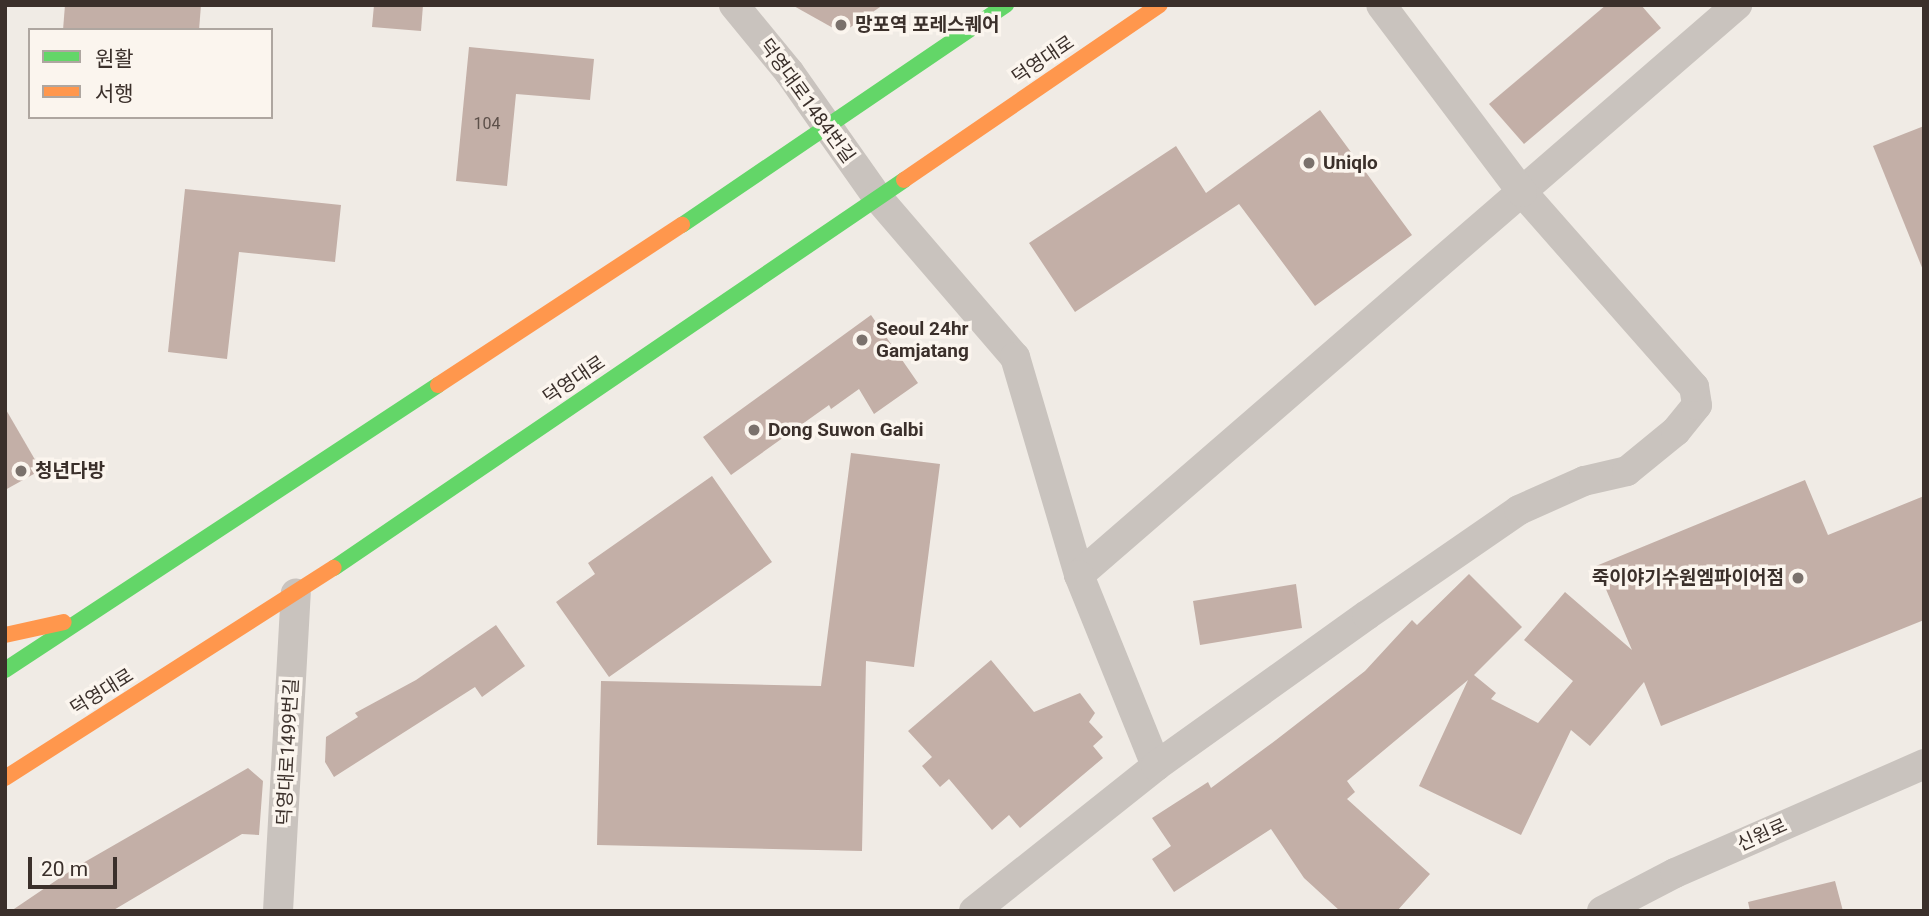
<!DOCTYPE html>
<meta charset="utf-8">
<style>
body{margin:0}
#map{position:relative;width:1929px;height:916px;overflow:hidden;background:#f0ebe5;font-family:Roboto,"Noto Sans KR",sans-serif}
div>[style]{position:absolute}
.building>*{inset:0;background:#c3afa7}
.street>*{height:30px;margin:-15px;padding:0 15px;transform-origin:15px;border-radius:15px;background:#c9c3be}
.fast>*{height:16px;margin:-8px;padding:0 8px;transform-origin:8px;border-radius:8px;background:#63d668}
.slow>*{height:16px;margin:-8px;padding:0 8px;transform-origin:8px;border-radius:8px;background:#ff974d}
.dots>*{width:19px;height:19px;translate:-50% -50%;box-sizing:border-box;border:4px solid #fbf5ee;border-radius:50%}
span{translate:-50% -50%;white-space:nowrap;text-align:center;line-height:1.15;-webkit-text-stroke:7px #fbf5ee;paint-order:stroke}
.number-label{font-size:16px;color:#5d504a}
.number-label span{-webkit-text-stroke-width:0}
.poi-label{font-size:19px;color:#3b302b;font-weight:700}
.left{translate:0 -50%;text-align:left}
.right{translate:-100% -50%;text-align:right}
.street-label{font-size:19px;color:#3b302b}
.frame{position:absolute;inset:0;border:7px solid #3b302b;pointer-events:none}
.legend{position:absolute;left:28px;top:28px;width:245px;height:91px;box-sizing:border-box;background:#fbf5ee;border:2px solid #aea6a0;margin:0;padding:9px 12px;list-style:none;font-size:21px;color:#3b302b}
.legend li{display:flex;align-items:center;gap:14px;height:35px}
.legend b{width:35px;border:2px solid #aea6a0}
.scale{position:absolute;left:28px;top:857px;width:89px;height:32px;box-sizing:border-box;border:4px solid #3b302b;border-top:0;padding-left:9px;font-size:21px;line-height:24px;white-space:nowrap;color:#3b302b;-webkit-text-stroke:5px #fbf5ee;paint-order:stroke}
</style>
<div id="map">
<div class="building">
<i style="clip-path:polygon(65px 5px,201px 5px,199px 30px,63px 30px)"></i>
<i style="clip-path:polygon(374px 5px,423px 5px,421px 31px,372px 27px)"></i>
<i style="clip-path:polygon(792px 5px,883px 5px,842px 33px)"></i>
<i style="clip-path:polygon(1606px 5px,1641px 5px,1661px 28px,1524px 144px,1489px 104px)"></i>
<i style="clip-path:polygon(469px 47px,594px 59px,590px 100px,516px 94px,507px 186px,456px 181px)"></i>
<i style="clip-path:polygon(1320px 110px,1412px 235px,1315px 306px,1239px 204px,1075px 312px,1029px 243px,1176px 146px,1206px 193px)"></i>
<i style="clip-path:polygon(1924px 126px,1924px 269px,1923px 270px,1873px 146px)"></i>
<i style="clip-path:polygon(185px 189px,341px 205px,335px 262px,239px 252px,227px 359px,168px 352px)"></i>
<i style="clip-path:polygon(871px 315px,918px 383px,874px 414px,859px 389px,831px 409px,829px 405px,731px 475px,703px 437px)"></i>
<i style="clip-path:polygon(5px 408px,41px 470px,5px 490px)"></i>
<i style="clip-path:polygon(851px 453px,940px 464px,914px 667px,866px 661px,862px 851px,597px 845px,601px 681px,821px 686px)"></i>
<i style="clip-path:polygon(712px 476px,772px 562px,609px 677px,556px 602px,595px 574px,588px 563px)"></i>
<i style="clip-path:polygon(1805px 480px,1828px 535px,1924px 496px,1924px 620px,1661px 726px,1644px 682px,1590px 746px,1571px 730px,1521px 835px,1419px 786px,1468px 680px,1347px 781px,1355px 792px,1347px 799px,1430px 874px,1397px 911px,1340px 911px,1304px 878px,1271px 829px,1174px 892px,1152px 859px,1171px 846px,1152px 818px,1208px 782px,1211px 788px,1276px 740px,1365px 671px,1412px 620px,1417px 625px,1469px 574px,1522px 627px,1474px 675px,1496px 693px,1491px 699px,1538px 723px,1573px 681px,1524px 640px,1565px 592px,1632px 650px,1596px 566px)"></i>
<i style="clip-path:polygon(1296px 584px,1302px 628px,1200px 645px,1193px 601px)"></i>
<i style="clip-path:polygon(496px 625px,525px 666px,482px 697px,475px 687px,334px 777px,325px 762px,326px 737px,358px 717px,355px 713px,416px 680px)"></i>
<i style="clip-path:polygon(991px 660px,1034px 712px,1080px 693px,1095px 713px,1089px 722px,1103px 737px,1093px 746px,1103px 758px,1020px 828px,1009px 815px,992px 830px,949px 779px,940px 787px,922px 766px,932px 757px,908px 731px)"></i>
<i style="clip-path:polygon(248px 768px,263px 781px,259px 835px,242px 834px,112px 911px,11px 911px,76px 867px)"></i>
<i style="clip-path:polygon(1835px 881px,1843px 911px,1750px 911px,1748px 902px)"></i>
</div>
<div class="street">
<i style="left:734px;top:5px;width:87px;rotate:50.6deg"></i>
<i style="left:789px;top:72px;width:154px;rotate:54.8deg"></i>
<i style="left:878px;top:198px;width:210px;rotate:49.3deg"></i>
<i style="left:1015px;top:357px;width:227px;rotate:73.6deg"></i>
<i style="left:1079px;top:575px;width:871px;rotate:-40.9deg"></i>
<i style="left:1079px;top:575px;width:206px;rotate:68deg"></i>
<i style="left:278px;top:911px;width:318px;rotate:-86.8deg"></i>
<i style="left:974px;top:911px;width:233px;rotate:-38.5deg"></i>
<i style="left:1156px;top:766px;width:259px;rotate:-35.6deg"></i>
<i style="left:1367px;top:615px;width:185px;rotate:-34.6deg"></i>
<i style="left:1519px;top:510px;width:71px;rotate:-24deg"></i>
<i style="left:1584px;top:481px;width:44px;rotate:-13.1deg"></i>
<i style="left:1627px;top:471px;width:63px;rotate:-39.2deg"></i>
<i style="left:1676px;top:431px;width:33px;rotate:-51deg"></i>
<i style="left:1697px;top:405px;width:18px;rotate:-99deg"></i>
<i style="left:1694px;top:387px;width:260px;rotate:-131.4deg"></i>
<i style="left:1522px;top:192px;width:234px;rotate:-127deg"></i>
<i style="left:1602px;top:911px;width:82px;rotate:-27.5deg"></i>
<i style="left:1675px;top:873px;width:272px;rotate:-23.6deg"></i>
</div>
<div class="fast">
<i style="left:682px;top:225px;width:392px;rotate:-34.2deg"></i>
<i style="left:334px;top:568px;width:690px;rotate:-34.24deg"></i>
<i style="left:5px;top:670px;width:518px;rotate:-33.35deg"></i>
</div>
<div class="slow">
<i style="left:904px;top:180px;width:310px;rotate:-34.4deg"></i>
<i style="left:438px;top:385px;width:292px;rotate:-33.3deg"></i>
<i style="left:5px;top:635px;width:60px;rotate:-12.4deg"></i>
<i style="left:5px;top:778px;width:390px;rotate:-32.6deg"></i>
</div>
<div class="dots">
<i style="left:841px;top:25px;background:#7a716c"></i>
<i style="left:1309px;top:163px;background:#7a716c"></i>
<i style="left:862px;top:340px;background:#7a716c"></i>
<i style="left:754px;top:430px;background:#7a716c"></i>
<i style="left:21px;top:471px;background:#7a716c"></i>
<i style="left:1798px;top:578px;background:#7a716c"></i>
</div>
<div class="number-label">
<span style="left:487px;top:124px">104</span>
</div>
<div class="poi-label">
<span class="left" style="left:855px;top:25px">망포역 포레스퀘어</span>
<span class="left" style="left:1323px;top:163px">Uniqlo</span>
<span class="left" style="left:876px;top:340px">Seoul 24hr<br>Gamjatang</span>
<span class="left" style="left:768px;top:430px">Dong Suwon Galbi</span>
<span class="left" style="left:35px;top:471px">청년다방</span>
<span class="right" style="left:1784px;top:578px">죽이야기수원엠파이어점</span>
</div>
<div class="street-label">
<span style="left:1043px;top:60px;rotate:-34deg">덕영대로</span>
<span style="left:807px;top:101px;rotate:54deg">덕영대로1484번길</span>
<span style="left:574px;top:380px;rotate:-34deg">덕영대로</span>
<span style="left:102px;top:692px;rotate:-32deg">덕영대로</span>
<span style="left:288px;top:752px;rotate:-87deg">덕영대로1499번길</span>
<span style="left:1762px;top:835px;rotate:-24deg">신원로</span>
</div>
<div class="frame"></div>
<ul class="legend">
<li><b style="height:9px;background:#63d668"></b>원활</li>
<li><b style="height:9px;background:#ff974d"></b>서행</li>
</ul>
<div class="scale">20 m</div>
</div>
